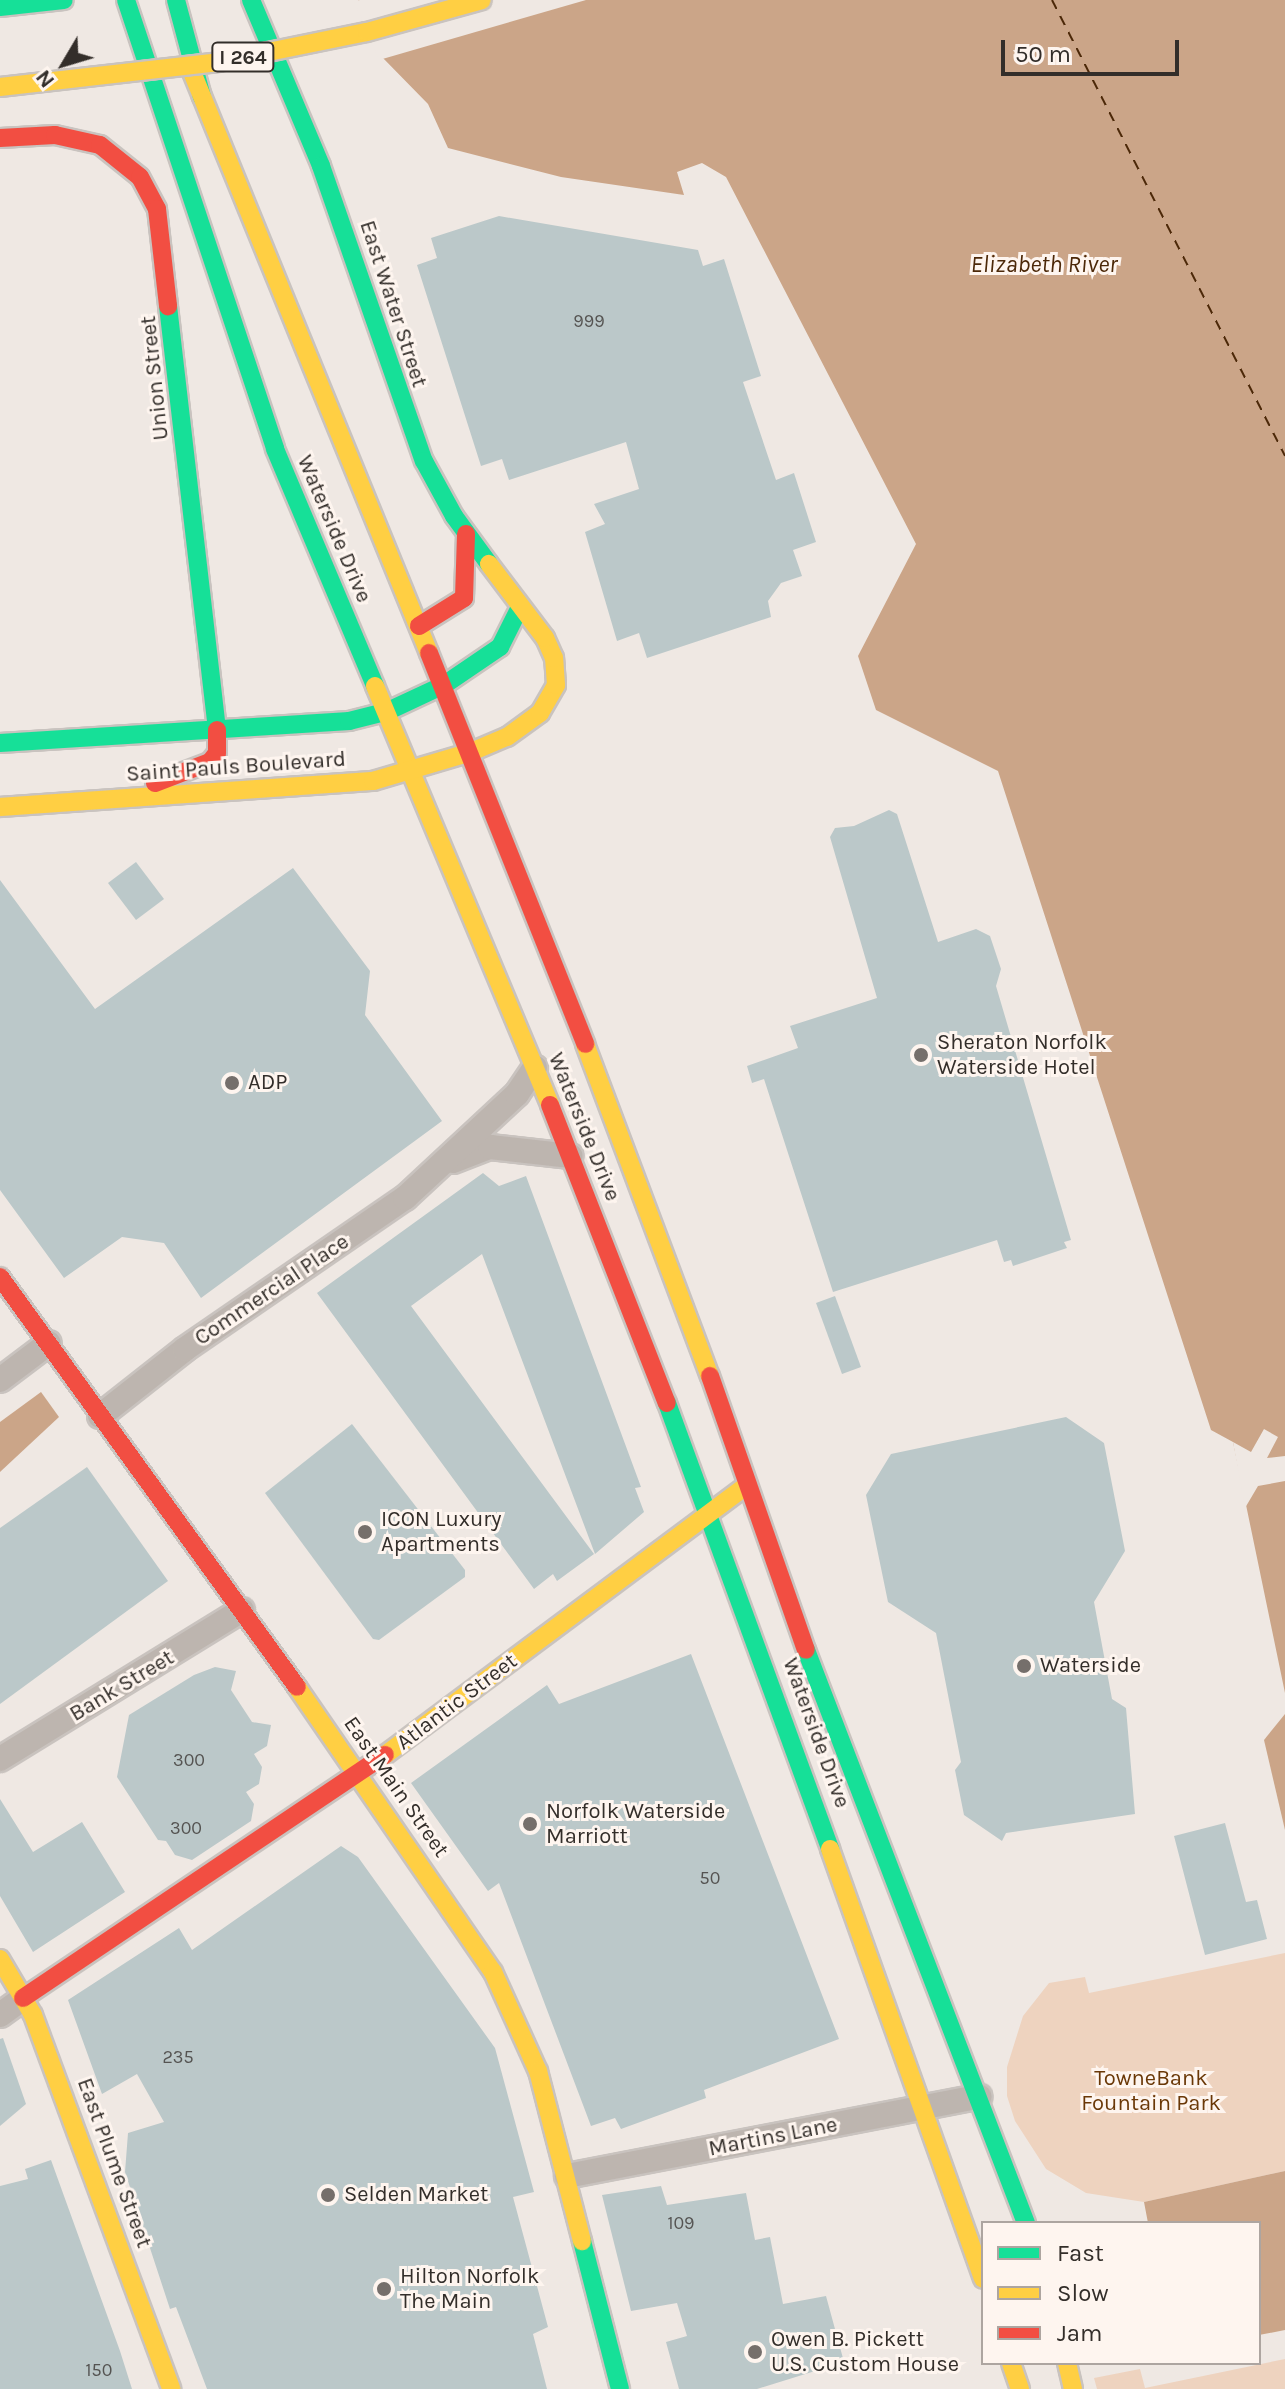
<!DOCTYPE html>
<style>
body{margin:0}
#map{position:relative;width:1285px;height:2389px;overflow:hidden;background:#efe8e3;font-family:Karla,sans-serif}
div>[style]{position:absolute}
.green>*{inset:0;background:#eed3bf}
.water>*{inset:0;background:#cba588}
.pier>*{inset:0;background:#efe8e3}
.ferry>*{height:2px;margin-top:-1px;transform-origin:0;background:repeating-linear-gradient(90deg,#4c2808 0 10px,transparent 0 18px)}
.building>*{inset:0;background:#bbc8c9}
.roads{filter:drop-shadow(2px 0 #c9c3bf) drop-shadow(-2px 0 #c9c3bf) drop-shadow(0 2px #c9c3bf) drop-shadow(0 -2px #c9c3bf)}
.street>*{height:24px;margin:-12px;padding:0 12px;transform-origin:12px;border-radius:12px;background:#bdb5af}
.fast>*{height:18px;margin:-9px;padding:0 9px;transform-origin:9px;border-radius:9px;background:#16e098}
.slow>*{height:18px;margin:-9px;padding:0 9px;transform-origin:9px;border-radius:9px;background:#ffcf43}
.jam>*{height:18px;margin:-9px;padding:0 9px;transform-origin:9px;border-radius:9px;background:#f24e42}
.bridges{filter:drop-shadow(2px 0 #c9c3bf) drop-shadow(-2px 0 #c9c3bf) drop-shadow(0 2px #c9c3bf) drop-shadow(0 -2px #c9c3bf)}
.slow-bridge>*{height:18px;margin:-9px;padding:0 9px;transform-origin:9px;border-radius:9px;background:#ffcf43}
.dots>*{width:22px;height:22px;translate:-50% -50%;box-sizing:border-box;border:4px solid #fef5ef;border-radius:50%}
span{translate:-50% -50%;white-space:nowrap;text-align:center;line-height:1.15;-webkit-text-stroke:6px #fef5ef;paint-order:stroke}
.number-label{font-size:18px;color:#555452}
.number-label span{-webkit-text-stroke-width:0}
.shield-label span{padding:2px 6px;background:#fef5ef;border:2px solid;border-radius:6px;-webkit-text-stroke-width:0}
.shield-label{font-size:20px;color:#332e2a;font-weight:700}
.street-label{font-size:22px;color:#332e2a}
.poi-label{font-size:22px;color:#332e2a}
.left{translate:0 -50%;text-align:left}
.park-label{font-size:22px;color:#6a3807}
.water-label{font-size:24px;color:#4c2808;font-style:italic}
.legend{position:absolute;left:981px;top:2221px;width:280px;height:144px;box-sizing:border-box;background:#fef5ef;border:2px solid #ada5a0;margin:0;padding:10px 14px;list-style:none;font-size:24px;color:#332e2a}
.legend li{display:flex;align-items:center;gap:16px;height:40px}
.legend b{width:40px;border:2px solid #ada5a0}
.north{position:absolute;left:24px;top:24px;width:80px;height:80px;-webkit-text-stroke:6px #fef5ef;paint-order:stroke;rotate:232deg;font-size:22px;font-weight:700;line-height:32px;text-align:center;color:#332e2a}
.north::after{content:'';display:block;margin:auto;width:28px;height:36px;background:#332e2a;clip-path:polygon(50% 0,100% 100%,50% 72%,0 100%)}
.scale{position:absolute;left:1001px;top:40px;width:178px;height:36px;box-sizing:border-box;border:4px solid #332e2a;border-top:0;padding-left:10px;font-size:24px;line-height:28px;white-space:nowrap;color:#332e2a;-webkit-text-stroke:6px #fef5ef;paint-order:stroke}
</style>
<div id="map">
<div class="green">
<i style="clip-path:polygon(1285px 1953px,1285px 2171px,1144px 2202px,1086px 2193px,1046px 2169px,1015px 2121px,1007px 2096px,1007px 2067px,1023px 2016px,1049px 1983px,1085px 1977px,1089px 1993px)"></i>
<i style="clip-path:polygon(1285px 2359px,1285px 2389px,1097px 2389px,1094px 2378px,1140px 2369px,1145px 2388px)"></i>
</div>
<div class="water">
<i style="clip-path:polygon(358px 0,1285px 0,1285px 1693px,1233px 1442px,1211px 1430px,998px 771px,876px 710px,858px 656px,916px 544px,726px 177px,702px 163px,677px 172px,684px 195px,561px 177px,448px 148px,428px 104px,382px 57px)"></i>
<i style="clip-path:polygon(41px 1392px,59px 1417px,0 1472px,0 1422px)"></i>
<i style="clip-path:polygon(1285px 1714px,1285px 1830px,1264px 1740px)"></i>
<i style="clip-path:polygon(1285px 2171px,1285px 2330px,1259px 2335px,1259px 2223px,1148px 2223px,1144px 2202px)"></i>
</div>
<div class="pier">
<i style="clip-path:polygon(586px 0,379px 60px,354px 1px,360px 0)"></i>
<i style="clip-path:polygon(1264px 1429px,1278px 1437px,1267px 1458px,1285px 1456px,1285px 1481px,1258px 1486px,1245px 1508px,1233px 1442px,1251px 1452px)"></i>
</div>
<div class="ferry">
<i style="left:1052px;top:0;width:512px;rotate:62.93deg"></i>
</div>
<div class="building">
<i style="clip-path:polygon(499px 216px,698px 250px,703px 266px,724px 259px,761px 376px,743px 382px,776px 480px,794px 473px,816px 542px,793px 550px,802px 576px,781px 583px,768px 601px,771px 617px,647px 658px,639px 633px,617px 641px,585px 532px,605px 524px,594px 504px,639px 489px,626px 442px,509px 480px,502px 459px,481px 466px,417px 265px,437px 258px,431px 238px)"></i>
<i style="clip-path:polygon(889px 810px,897px 814px,938px 942px,976px 929px,990px 936px,1001px 969px,996px 986px,1071px 1240px,1064px 1242px,1067px 1248px,1013px 1266px,1011px 1260px,1004px 1262px,997px 1240px,833px 1292px,764px 1079px,752px 1083px,747px 1066px,798px 1048px,790px 1026px,877px 998px,830px 837px,835px 828px,854px 826px)"></i>
<i style="clip-path:polygon(136px 862px,164px 899px,136px 920px,108px 883px)"></i>
<i style="clip-path:polygon(293px 868px,370px 971px,365px 1015px,442px 1121px,201px 1298px,164px 1243px,122px 1237px,64px 1278px,0 1190px,0 880px,95px 1009px)"></i>
<i style="clip-path:polygon(483px 1173px,499px 1186px,526px 1176px,641px 1487px,635px 1488px,644px 1512px,595px 1554px,482px 1254px,411px 1306px,594px 1554px,557px 1581px,553px 1574px,534px 1589px,317px 1293px)"></i>
<i style="clip-path:polygon(835px 1296px,861px 1367px,842px 1374px,816px 1303px)"></i>
<i style="clip-path:polygon(1066px 1417px,1104px 1443px,1125px 1551px,1094px 1602px,1112px 1699px,1126px 1708px,1135px 1814px,1006px 1833px,1002px 1841px,964px 1815px,955px 1770px,961px 1762px,936px 1633px,888px 1602px,866px 1495px,891px 1454px)"></i>
<i style="clip-path:polygon(352px 1424px,465px 1570px,465px 1577px,379px 1640px,373px 1639px,265px 1493px)"></i>
<i style="clip-path:polygon(87px 1467px,168px 1581px,0 1704px,0 1528px)"></i>
<i style="clip-path:polygon(691px 1654px,839px 2039px,704px 2090px,706px 2098px,621px 2129px,615px 2118px,591px 2126px,499px 1883px,488px 1891px,411px 1783px,547px 1685px,559px 1704px)"></i>
<i style="clip-path:polygon(215px 1667px,236px 1671px,231px 1690px,252px 1722px,271px 1725px,267px 1746px,254px 1754px,262px 1767px,259px 1784px,246px 1792px,254px 1804px,251px 1821px,192px 1860px,175px 1855px,166px 1841px,158px 1840px,117px 1777px,129px 1715px,194px 1675px)"></i>
<i style="clip-path:polygon(0 1799px,33px 1852px,82px 1822px,125px 1892px,33px 1952px,0 1896px)"></i>
<i style="clip-path:polygon(1225px 1823px,1246px 1902px,1257px 1900px,1267px 1939px,1205px 1955px,1174px 1836px)"></i>
<i style="clip-path:polygon(341px 1846px,358px 1857px,495px 2048px,534px 2192px,513px 2197px,548px 2327px,533px 2334px,547px 2389px,207px 2389px,176px 2307px,170px 2309px,125px 2172px,128px 2133px,164px 2122px,137px 2074px,102px 2094px,68px 2000px,179px 1928px,192px 1950px)"></i>
<i style="clip-path:polygon(3px 2038px,26px 2104px,0 2126px,0 2039px)"></i>
<i style="clip-path:polygon(51px 2160px,120px 2351px,132px 2389px,0 2389px,0 2186px,28px 2179px,25px 2169px)"></i>
<i style="clip-path:polygon(661px 2186px,667px 2205px,746px 2193px,755px 2240px,770px 2237px,783px 2304px,826px 2296px,844px 2362px,757px 2389px,679px 2389px,666px 2342px,687px 2336px,677px 2303px,631px 2311px,602px 2195px)"></i>
</div>
<div class="roads">
<div class="street">
<i style="left:453px;top:1161px;width:40px;rotate:-21deg"></i>
<i style="left:490px;top:1147px;width:81px;rotate:6.4deg"></i>
<i style="left:0;top:1380px;width:61px;rotate:-37.1deg"></i>
<i style="left:100px;top:1416px;width:108px;rotate:-38.2deg"></i>
<i style="left:185px;top:1349px;width:267px;rotate:-34.5deg"></i>
<i style="left:405px;top:1198px;width:153px;rotate:-42.9deg"></i>
<i style="left:517px;top:1094px;width:32px;rotate:-56deg"></i>
<i style="left:0;top:1759px;width:284px;rotate:-31.6deg"></i>
<i style="left:0;top:2015px;width:29px;rotate:-36deg"></i>
<i style="left:567px;top:2176px;width:420px;rotate:-10.9deg"></i>
</div>
<div class="fast">
<i style="left:126px;top:0;width:473px;rotate:71.6deg"></i>
<i style="left:275px;top:449px;width:257px;rotate:67.1deg"></i>
<i style="left:176px;top:0;width:100px;rotate:75deg"></i>
<i style="left:251px;top:0;width:180px;rotate:67.1deg"></i>
<i style="left:321px;top:166px;width:312px;rotate:70.8deg"></i>
<i style="left:424px;top:461px;width:63px;rotate:61.4deg"></i>
<i style="left:454px;top:516px;width:59px;rotate:53.9deg"></i>
<i style="left:0;top:7px;width:64px;rotate:-6.2deg"></i>
<i style="left:168px;top:306px;width:427px;rotate:83.4deg"></i>
<i style="left:444px;top:685px;width:68px;rotate:-34.2deg"></i>
<i style="left:500px;top:647px;width:45px;rotate:-63.4deg"></i>
<i style="left:0;top:743px;width:350px;rotate:-3.6deg"></i>
<i style="left:349px;top:721px;width:38px;rotate:-14deg"></i>
<i style="left:386px;top:712px;width:64px;rotate:-25deg"></i>
<i style="left:667px;top:1403px;width:475px;rotate:69.9deg"></i>
<i style="left:806px;top:1650px;width:614px;rotate:69deg"></i>
<i style="left:582px;top:2241px;width:153px;rotate:75.6deg"></i>
</div>
<div class="slow">
<i style="left:190px;top:67px;width:633px;rotate:67.81deg"></i>
<i style="left:375px;top:686px;width:454px;rotate:67.3deg"></i>
<i style="left:471px;top:752px;width:39px;rotate:-23deg"></i>
<i style="left:507px;top:737px;width:41px;rotate:-36deg"></i>
<i style="left:540px;top:713px;width:32px;rotate:-60deg"></i>
<i style="left:556px;top:685px;width:27px;rotate:-94deg"></i>
<i style="left:554px;top:658px;width:22px;rotate:-114deg"></i>
<i style="left:545px;top:638px;width:93px;rotate:-127.1deg"></i>
<i style="left:0;top:807px;width:374px;rotate:-4deg"></i>
<i style="left:373px;top:781px;width:102px;rotate:-16.5deg"></i>
<i style="left:585px;top:1044px;width:355px;rotate:69.4deg"></i>
<i style="left:297px;top:1687px;width:346px;rotate:55.5deg"></i>
<i style="left:493px;top:1972px;width:109px;rotate:65.6deg"></i>
<i style="left:538px;top:2071px;width:176px;rotate:75.5deg"></i>
<i style="left:385px;top:1755px;width:452px;rotate:-36.7deg"></i>
<i style="left:830px;top:1849px;width:456px;rotate:70.4deg"></i>
<i style="left:0;top:1959px;width:65px;rotate:59.5deg"></i>
<i style="left:33px;top:2015px;width:399px;rotate:69.7deg"></i>
<i style="left:1011px;top:2363px;width:28px;rotate:71deg"></i>
<i style="left:1067px;top:2363px;width:27px;rotate:77deg"></i>
</div>
<div class="jam">
<i style="left:0;top:138px;width:55px;rotate:-3.1deg"></i>
<i style="left:55px;top:135px;width:46px;rotate:12.5deg"></i>
<i style="left:100px;top:145px;width:51px;rotate:38.7deg"></i>
<i style="left:140px;top:177px;width:36px;rotate:62deg"></i>
<i style="left:157px;top:209px;width:98px;rotate:83.5deg"></i>
<i style="left:419px;top:626px;width:53px;rotate:-31.9deg"></i>
<i style="left:464px;top:598px;width:64px;rotate:-88.2deg"></i>
<i style="left:429px;top:653px;width:421px;rotate:68.2deg"></i>
<i style="left:155px;top:783px;width:59px;rotate:-20.9deg"></i>
<i style="left:210px;top:762px;width:11px;rotate:-52deg"></i>
<i style="left:217px;top:753px;width:23px;rotate:-90deg"></i>
<i style="left:550px;top:1105px;width:320px;rotate:68.6deg"></i>
<i style="left:0;top:1277px;width:506px;rotate:54.08deg"></i>
<i style="left:710px;top:1376px;width:290px;rotate:70.7deg"></i>
<i style="left:23px;top:1998px;width:436px;rotate:-33.9deg"></i>
</div>
</div>
<div class="bridges">
<div class="slow-bridge">
<i style="left:0;top:87px;width:220px;rotate:-6.5deg"></i>
<i style="left:219px;top:62px;width:151px;rotate:-11.5deg"></i>
<i style="left:367px;top:32px;width:119px;rotate:-15.5deg"></i>
</div>
</div>
<div class="dots">
<i style="left:921px;top:1055px;background:#756f6b"></i>
<i style="left:232px;top:1083px;background:#756f6b"></i>
<i style="left:365px;top:1532px;background:#756f6b"></i>
<i style="left:1024px;top:1666px;background:#756f6b"></i>
<i style="left:530px;top:1824px;background:#756f6b"></i>
<i style="left:328px;top:2195px;background:#756f6b"></i>
<i style="left:384px;top:2289px;background:#756f6b"></i>
<i style="left:755px;top:2352px;background:#756f6b"></i>
</div>
<div class="number-label">
<span style="left:589px;top:321px">999</span>
<span style="left:189px;top:1760px">300</span>
<span style="left:186px;top:1828px">300</span>
<span style="left:710px;top:1878px">50</span>
<span style="left:178px;top:2057px">235</span>
<span style="left:681px;top:2223px">109</span>
<span style="left:99px;top:2370px">150</span>
</div>
<div class="shield-label">
<span style="left:243px;top:57px">I 264</span>
</div>
<div class="street-label">
<span style="left:393px;top:304px;rotate:72deg">East Water Street</span>
<span style="left:155px;top:378px;rotate:-96deg">Union Street</span>
<span style="left:334px;top:529px;rotate:67deg">Waterside Drive</span>
<span style="left:236px;top:767px;rotate:-4deg">Saint Pauls Boulevard</span>
<span style="left:584px;top:1127px;rotate:68deg">Waterside Drive</span>
<span style="left:272px;top:1290px;rotate:-34deg">Commercial Place</span>
<span style="left:122px;top:1686px;rotate:-31deg">Bank Street</span>
<span style="left:457px;top:1702px;rotate:-37deg">Atlantic Street</span>
<span style="left:816px;top:1733px;rotate:70deg">Waterside Drive</span>
<span style="left:396px;top:1787px;rotate:55deg">East Main Street</span>
<span style="left:773px;top:2137px;rotate:-11deg">Martins Lane</span>
<span style="left:114px;top:2163px;rotate:70deg">East Plume Street</span>
</div>
<div class="poi-label">
<span class="left" style="left:937px;top:1055px">Sheraton Norfolk<br>Waterside Hotel</span>
<span class="left" style="left:248px;top:1083px">ADP</span>
<span class="left" style="left:381px;top:1532px">ICON Luxury<br>Apartments</span>
<span class="left" style="left:1040px;top:1666px">Waterside</span>
<span class="left" style="left:546px;top:1824px">Norfolk Waterside<br>Marriott</span>
<span class="left" style="left:344px;top:2195px">Selden Market</span>
<span class="left" style="left:400px;top:2289px">Hilton Norfolk<br>The Main</span>
<span class="left" style="left:771px;top:2352px">Owen B. Pickett<br>U.S. Custom House</span>
</div>
<div class="park-label">
<span style="left:1151px;top:2091px">TowneBank<br>Fountain Park</span>
</div>
<div class="water-label">
<span style="left:1044px;top:265px">Elizabeth River</span>
</div>
<ul class="legend">
<li><b style="height:10px;background:#16e098"></b>Fast</li>
<li><b style="height:10px;background:#ffcf43"></b>Slow</li>
<li><b style="height:10px;background:#f24e42"></b>Jam</li>
</ul>
<div class="north">N</div>
<div class="scale">50 m</div>
</div>
